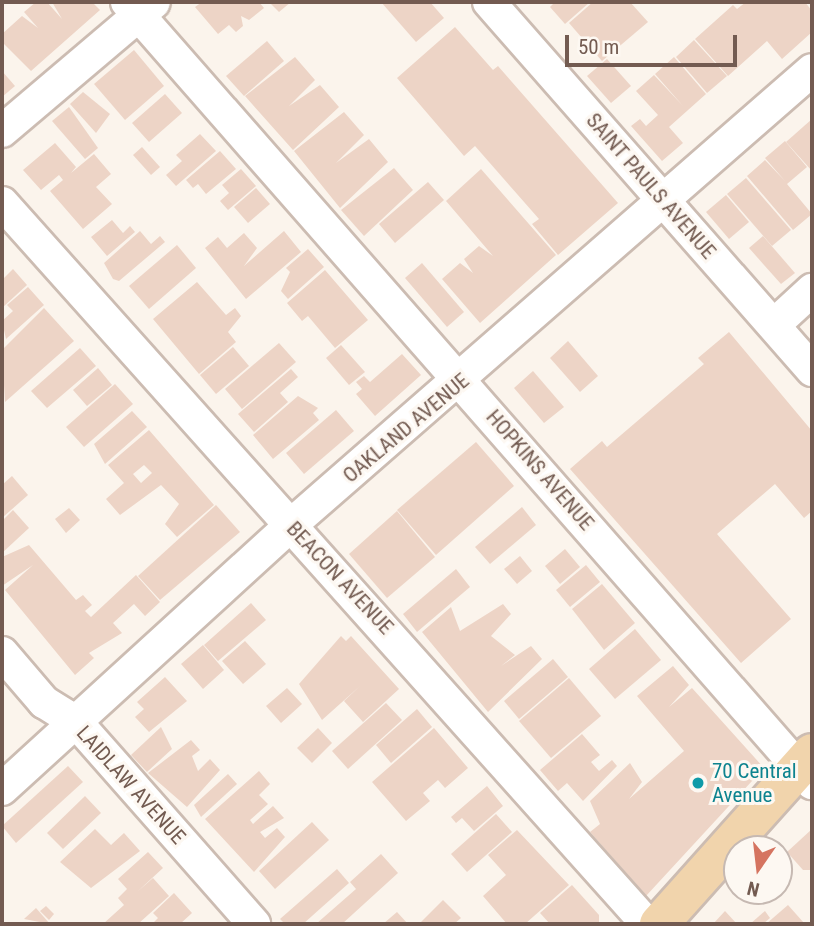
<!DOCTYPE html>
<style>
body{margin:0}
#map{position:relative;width:814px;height:926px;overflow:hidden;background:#fbf4ec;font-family:"Roboto Condensed",sans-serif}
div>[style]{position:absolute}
.building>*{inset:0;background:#edd4c6}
.roads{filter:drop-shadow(2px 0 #ccbcb2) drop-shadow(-2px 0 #ccbcb2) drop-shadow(0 2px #ccbcb2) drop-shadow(0 -2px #ccbcb2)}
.minor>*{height:32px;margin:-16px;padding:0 16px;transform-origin:16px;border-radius:16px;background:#fff}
.major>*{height:38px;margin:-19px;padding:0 19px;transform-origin:19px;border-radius:19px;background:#f1d4ac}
.dots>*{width:19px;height:19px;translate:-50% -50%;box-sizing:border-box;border:4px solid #fdf8f2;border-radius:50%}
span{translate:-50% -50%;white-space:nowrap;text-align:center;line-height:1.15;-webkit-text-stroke:6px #fdf8f2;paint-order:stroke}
.street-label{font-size:21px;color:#735b51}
.culture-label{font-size:21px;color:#0d838f}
.left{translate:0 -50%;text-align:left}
.frame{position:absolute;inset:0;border:4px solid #735b51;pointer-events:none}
.north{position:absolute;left:723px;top:835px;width:70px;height:70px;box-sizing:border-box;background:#fdf8f2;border:2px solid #c6b9b2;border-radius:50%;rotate:194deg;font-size:19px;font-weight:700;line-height:28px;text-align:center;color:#735b51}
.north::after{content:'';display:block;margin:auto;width:24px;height:32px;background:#d57460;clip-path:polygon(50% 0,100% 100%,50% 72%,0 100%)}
.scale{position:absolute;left:565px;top:35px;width:172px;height:32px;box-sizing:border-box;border:4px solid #735b51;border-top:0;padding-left:9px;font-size:21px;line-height:24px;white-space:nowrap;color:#735b51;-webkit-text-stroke:5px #fdf8f2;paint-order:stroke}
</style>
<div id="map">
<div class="building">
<i style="clip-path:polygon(36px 2px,47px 2px,62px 19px,52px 2px,92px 2px,100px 10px,31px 71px,2px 42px,2px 34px,22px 16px,38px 28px,24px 12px)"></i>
<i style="clip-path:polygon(202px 2px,259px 2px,264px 8px,249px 20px,241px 16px,243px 26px,236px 32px,229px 25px,218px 34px,195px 7px)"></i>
<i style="clip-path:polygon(269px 2px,291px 2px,279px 12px)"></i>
<i style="clip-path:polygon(381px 2px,430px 2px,444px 18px,416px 42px)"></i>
<i style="clip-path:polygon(555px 2px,590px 2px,565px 24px,550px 7px)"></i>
<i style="clip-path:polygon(593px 2px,630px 2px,648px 22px,602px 61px,569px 23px)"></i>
<i style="clip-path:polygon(746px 2px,805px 2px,812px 11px,812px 32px,782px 59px,767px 41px,728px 76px,695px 39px,733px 5px,737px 9px)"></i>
<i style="clip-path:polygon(455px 27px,493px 70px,498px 66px,618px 203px,558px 255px,532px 224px,539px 219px,475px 146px,464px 156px,397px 78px)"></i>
<i style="clip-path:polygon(694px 40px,727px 76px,707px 93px,676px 57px)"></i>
<i style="clip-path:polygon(267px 41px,284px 61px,244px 96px,226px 76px)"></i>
<i style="clip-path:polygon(134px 50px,164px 86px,125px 120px,94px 84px)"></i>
<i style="clip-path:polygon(295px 57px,315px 80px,289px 106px,320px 85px,339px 107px,293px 150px,245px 96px)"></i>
<i style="clip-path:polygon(674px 57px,706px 94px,669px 127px,683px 143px,662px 161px,631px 126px,640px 119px,646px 126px,658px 115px,636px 91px,654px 75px,683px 106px,655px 74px)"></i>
<i style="clip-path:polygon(607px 59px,631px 86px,611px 103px,587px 76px)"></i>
<i style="clip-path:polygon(2px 71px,15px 86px,2px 97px)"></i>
<i style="clip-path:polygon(83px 92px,110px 114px,96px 133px,70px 104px)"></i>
<i style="clip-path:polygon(165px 94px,182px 113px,149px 142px,132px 123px)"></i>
<i style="clip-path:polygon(69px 107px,98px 148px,85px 159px,52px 121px)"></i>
<i style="clip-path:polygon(344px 112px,364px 135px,336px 163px,369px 139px,388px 162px,340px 208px,294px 151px)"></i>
<i style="clip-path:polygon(812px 119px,812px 171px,786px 142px)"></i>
<i style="clip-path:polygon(200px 134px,216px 151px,176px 186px,166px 175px,182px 161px,176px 155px)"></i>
<i style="clip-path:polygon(785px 141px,807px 167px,787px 184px,812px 214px,793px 230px,747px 176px,765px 160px,785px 181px,765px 158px)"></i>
<i style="clip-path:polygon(55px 143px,76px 167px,71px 173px,94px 154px,111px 174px,96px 187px,112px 204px,83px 229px,50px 191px,63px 180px,59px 175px,41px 190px,23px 170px)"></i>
<i style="clip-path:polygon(142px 147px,160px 167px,151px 175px,133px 155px)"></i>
<i style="clip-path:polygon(220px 151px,236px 169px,206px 194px,198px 184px,193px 188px,186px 180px)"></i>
<i style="clip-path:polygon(394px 168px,413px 190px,364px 236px,341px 210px)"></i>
<i style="clip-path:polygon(241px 169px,256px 186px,228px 210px,220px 201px,229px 193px,222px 185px)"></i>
<i style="clip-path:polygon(481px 169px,556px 255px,480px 323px,442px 279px,460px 263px,473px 273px,464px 259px,479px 246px,493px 256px,446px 201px)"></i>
<i style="clip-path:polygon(746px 178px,791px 230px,772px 246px,727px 194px)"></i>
<i style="clip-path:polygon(428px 182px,444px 200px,395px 243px,379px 224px)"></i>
<i style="clip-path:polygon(256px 188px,270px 204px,248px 223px,234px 207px)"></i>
<i style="clip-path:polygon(726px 195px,749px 222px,729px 239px,706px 212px)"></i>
<i style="clip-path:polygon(112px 220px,123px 233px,130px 226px,135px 232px,107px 256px,91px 237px)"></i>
<i style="clip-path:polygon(140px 231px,151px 244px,160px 236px,165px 242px,119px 281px,113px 279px,104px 263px)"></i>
<i style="clip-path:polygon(284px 231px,301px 252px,246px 299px,205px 248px,218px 237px,227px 248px,244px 233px,257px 248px,244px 266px)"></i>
<i style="clip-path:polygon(763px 236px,795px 273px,781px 284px,749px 248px)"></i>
<i style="clip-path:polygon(177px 245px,196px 268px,149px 309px,129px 286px)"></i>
<i style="clip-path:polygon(308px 249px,324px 267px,288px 299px,281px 291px,290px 272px,286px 268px)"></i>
<i style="clip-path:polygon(422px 263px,464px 312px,447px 327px,405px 278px)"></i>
<i style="clip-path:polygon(13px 269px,27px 285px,2px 308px,2px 280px)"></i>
<i style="clip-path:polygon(325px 270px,368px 320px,335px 348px,308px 316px,302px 321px,287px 303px)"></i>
<i style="clip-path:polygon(197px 282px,226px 315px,235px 308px,241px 316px,228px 332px,236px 342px,199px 374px,153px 319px)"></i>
<i style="clip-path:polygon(28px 287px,44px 305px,6px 339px,2px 321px,13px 311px,7px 305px)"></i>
<i style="clip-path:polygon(44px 308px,74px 341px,5px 402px,2px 350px)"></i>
<i style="clip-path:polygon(729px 332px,812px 431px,812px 511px,804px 518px,775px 484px,717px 534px,791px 619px,741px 663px,570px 469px,602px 441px,607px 447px,704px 364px,698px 358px)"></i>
<i style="clip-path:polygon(568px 341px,598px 376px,580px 392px,550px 358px)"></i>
<i style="clip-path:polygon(279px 343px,296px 362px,242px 409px,225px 389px)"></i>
<i style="clip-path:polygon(341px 345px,365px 372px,349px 385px,326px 358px)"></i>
<i style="clip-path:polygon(233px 347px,249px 366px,216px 394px,200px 375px)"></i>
<i style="clip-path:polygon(80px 348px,96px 366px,47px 408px,31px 391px)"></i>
<i style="clip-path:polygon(402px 354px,421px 375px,375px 416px,356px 394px,362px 389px,356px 382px,364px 376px,370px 382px)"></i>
<i style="clip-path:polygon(98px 368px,112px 385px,87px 406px,73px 390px)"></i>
<i style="clip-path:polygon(291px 369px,298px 377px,280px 393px,288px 402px,254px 432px,238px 414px)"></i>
<i style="clip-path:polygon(533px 371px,564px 407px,544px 423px,514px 388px)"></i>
<i style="clip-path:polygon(115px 384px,133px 404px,84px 447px,66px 427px)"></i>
<i style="clip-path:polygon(298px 396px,318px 408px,313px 413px,319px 420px,273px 459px,253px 435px)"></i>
<i style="clip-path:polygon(336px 410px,354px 431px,304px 474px,286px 453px)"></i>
<i style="clip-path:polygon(132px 411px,147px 427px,105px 464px,94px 444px)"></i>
<i style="clip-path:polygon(evenodd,149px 430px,214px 505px,177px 537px,165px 524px,179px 504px,161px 485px,120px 515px,106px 499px,124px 483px,108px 465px,149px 430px,144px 465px,152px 473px,141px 483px,133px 474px,144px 465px)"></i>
<i style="clip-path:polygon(476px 442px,514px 486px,436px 555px,397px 510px)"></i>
<i style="clip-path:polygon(12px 476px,28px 495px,2px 518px,2px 485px)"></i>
<i style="clip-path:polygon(216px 505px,240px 532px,160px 600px,138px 576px)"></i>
<i style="clip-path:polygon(522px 507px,536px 525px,490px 564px,475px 547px)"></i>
<i style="clip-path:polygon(69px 508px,80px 520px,66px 533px,55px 519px)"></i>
<i style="clip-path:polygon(13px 510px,29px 528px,2px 553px,2px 521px)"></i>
<i style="clip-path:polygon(397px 511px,435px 557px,387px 598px,349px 554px)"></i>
<i style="clip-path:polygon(29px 545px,76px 600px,83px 595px,92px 605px,85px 611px,91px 617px,136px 575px,160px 602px,145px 616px,134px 604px,113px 623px,122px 633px,89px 653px,94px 658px,75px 675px,5px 590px,33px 565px,2px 586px,2px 557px)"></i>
<i style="clip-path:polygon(565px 549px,580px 567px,560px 584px,545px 566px)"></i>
<i style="clip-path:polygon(520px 556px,532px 571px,517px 584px,504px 569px)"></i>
<i style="clip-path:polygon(586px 565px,600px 582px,570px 607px,556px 590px)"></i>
<i style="clip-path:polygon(456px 569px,470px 587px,417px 632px,403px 614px)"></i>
<i style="clip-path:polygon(602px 584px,635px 623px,604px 650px,572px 609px)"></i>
<i style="clip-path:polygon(251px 603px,266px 620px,218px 661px,204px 645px)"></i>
<i style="clip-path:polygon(503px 604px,511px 614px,491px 636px,515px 655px,501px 666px,531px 646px,542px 659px,488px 712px,422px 632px,451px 607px,460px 631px)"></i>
<i style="clip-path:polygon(635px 629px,661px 660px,615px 699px,589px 669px)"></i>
<i style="clip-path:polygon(341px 636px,346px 641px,351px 636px,399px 689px,363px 722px,344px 701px,360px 686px,322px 720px,299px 684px)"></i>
<i style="clip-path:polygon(245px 641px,266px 664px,243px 684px,222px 661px)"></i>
<i style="clip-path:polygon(203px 645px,224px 670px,203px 689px,181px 664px)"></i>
<i style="clip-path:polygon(553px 659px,568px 677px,519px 719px,504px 701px)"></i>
<i style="clip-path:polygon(673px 666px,689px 685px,669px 707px,692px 688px,764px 768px,646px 896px,590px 832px,600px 824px,590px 801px,630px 763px,642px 782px,629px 799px,684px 751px,637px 696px)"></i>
<i style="clip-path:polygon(165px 677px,187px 701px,149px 732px,135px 717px,144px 709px,137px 702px)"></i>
<i style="clip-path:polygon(569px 678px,601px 716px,551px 758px,519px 721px)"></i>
<i style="clip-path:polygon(287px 688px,302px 704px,281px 723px,266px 706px)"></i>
<i style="clip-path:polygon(386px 703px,402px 720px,348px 769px,332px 751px)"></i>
<i style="clip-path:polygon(417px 709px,432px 727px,391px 763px,376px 745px)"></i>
<i style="clip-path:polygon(161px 727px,172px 749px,147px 772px,131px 755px)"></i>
<i style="clip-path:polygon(318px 728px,332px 743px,312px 763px,297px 748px)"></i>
<i style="clip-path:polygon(434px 728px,468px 768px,445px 788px,438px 780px,423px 793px,430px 801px,406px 821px,372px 782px)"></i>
<i style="clip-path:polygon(582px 734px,600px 755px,591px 762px,599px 771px,612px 760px,617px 766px,583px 801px,567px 783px,558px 791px,540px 770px)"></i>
<i style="clip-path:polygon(191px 740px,200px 750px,192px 756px,198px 771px,210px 759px,220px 770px,187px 807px,148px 773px)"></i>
<i style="clip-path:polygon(68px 766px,83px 782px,16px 843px,2px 826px)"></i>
<i style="clip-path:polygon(259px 771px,270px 784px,259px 795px,268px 804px,250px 820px,253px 824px,273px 806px,284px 818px,260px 832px,265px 838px,277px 828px,285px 837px,254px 872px,205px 819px)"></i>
<i style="clip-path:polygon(228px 774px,237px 784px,201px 817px,194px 805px)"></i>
<i style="clip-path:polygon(487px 786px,503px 806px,474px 831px,462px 818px,456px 823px,451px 817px)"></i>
<i style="clip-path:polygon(85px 796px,101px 813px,63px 849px,47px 833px)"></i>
<i style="clip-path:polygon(496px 814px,512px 832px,467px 872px,451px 854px)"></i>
<i style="clip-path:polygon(312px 822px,329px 840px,275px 889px,259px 871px)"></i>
<i style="clip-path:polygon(95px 829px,111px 845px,124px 833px,140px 851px,91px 888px,60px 862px)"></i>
<i style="clip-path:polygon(812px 829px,812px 870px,803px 870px,787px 852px)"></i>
<i style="clip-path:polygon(517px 830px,569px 885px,525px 924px,507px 924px,483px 896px,506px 875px,488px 855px)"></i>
<i style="clip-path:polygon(148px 852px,163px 868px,137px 892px,153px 878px,169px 896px,138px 924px,103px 924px,124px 905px,118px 898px,127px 889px,118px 879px)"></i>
<i style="clip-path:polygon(381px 854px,398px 873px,342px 924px,316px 924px,356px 889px,350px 882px)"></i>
<i style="clip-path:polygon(337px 869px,349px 883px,303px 924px,285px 924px,280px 919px)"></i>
<i style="clip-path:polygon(572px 885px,599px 915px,599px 924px,550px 924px,540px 913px)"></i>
<i style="clip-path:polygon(174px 893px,192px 913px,180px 924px,152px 924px,158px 918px,153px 913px)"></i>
<i style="clip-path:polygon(443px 900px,461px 918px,454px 924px,419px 924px)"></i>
<i style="clip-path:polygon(788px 905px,804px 923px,766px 924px)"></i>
<i style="clip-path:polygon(46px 906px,54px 914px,49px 920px,40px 911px)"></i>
<i style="clip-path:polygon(36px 908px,50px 924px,24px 919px)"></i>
<i style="clip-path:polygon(725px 911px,737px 924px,713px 924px)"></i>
<i style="clip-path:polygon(765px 911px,770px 918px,763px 924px,750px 924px)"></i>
<i style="clip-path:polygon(397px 912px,408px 924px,383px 924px)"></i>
</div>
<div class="roads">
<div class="minor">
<i style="left:127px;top:2px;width:1039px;rotate:48.75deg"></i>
<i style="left:489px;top:2px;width:490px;rotate:48.7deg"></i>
<i style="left:2px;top:131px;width:199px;rotate:-40.3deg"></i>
<i style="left:2px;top:203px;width:967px;rotate:48.18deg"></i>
<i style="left:774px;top:325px;width:52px;rotate:-42.6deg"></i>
<i style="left:2px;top:653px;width:65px;rotate:49.4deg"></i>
<i style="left:44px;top:702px;width:39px;rotate:32deg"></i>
<i style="left:77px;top:723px;width:268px;rotate:48.6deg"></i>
<i style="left:2px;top:789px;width:393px;rotate:-42.4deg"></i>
<i style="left:292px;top:524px;width:690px;rotate:-41.12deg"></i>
</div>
<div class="major">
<i style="left:659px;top:924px;width:229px;rotate:-48.2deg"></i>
</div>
</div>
<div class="dots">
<i style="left:698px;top:783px;background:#0f9aa8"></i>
</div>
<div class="street-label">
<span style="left:651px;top:186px;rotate:49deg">SAINT PAULS AVENUE</span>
<span style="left:406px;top:428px;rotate:-40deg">OAKLAND AVENUE</span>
<span style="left:540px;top:470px;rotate:49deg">HOPKINS AVENUE</span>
<span style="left:340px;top:578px;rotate:47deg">BEACON AVENUE</span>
<span style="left:131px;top:785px;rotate:48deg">LAIDLAW AVENUE</span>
</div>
<div class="culture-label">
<span class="left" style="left:712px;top:783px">70 Central<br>Avenue</span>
</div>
<div class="frame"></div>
<div class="north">N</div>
<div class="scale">50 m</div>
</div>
